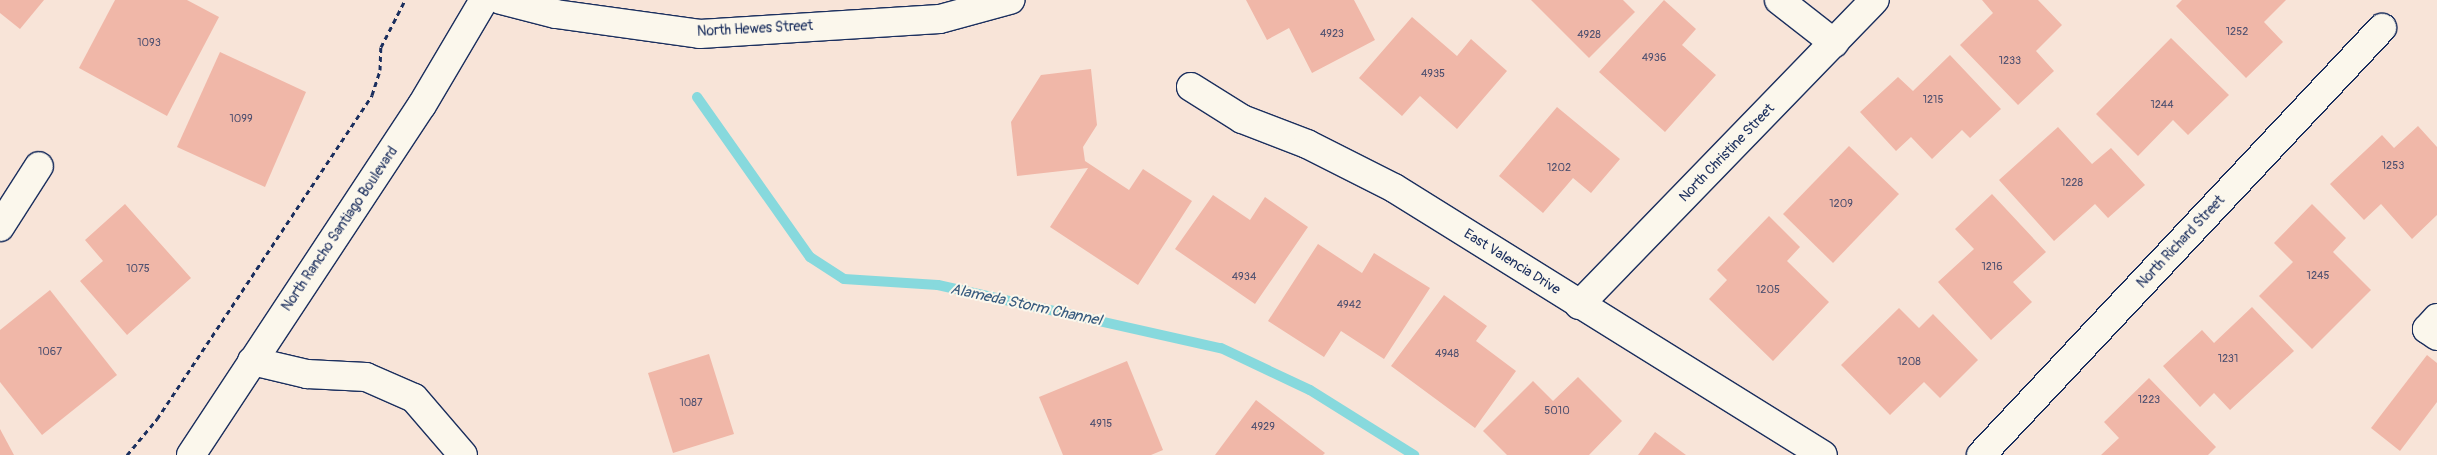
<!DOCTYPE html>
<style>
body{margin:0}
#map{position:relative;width:2437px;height:455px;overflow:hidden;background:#f8e4d8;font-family:Pangolin,sans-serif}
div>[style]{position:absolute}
.stream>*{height:10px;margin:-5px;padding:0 5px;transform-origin:5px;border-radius:5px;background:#87d9dd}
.building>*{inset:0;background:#f0b7a8}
.path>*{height:3px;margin-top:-1.5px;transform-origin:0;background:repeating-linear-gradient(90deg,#1b2f5e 0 5px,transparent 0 9px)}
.roads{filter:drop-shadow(1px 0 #1b2f5e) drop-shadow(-1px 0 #1b2f5e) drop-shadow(0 1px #1b2f5e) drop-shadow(0 -1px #1b2f5e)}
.minor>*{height:28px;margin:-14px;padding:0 14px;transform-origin:14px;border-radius:14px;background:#fbf7ec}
.major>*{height:28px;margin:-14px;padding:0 14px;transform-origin:14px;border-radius:14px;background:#fbf7ec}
span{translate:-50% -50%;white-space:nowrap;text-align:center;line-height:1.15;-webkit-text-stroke:4px #fbf7ec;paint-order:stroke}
.number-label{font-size:11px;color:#505170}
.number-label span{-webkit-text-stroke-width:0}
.street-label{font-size:14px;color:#1b2f5e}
.water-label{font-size:15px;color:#365a7e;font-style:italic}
</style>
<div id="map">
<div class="stream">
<i style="left:697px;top:97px;width:196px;rotate:54.8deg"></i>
<i style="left:810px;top:257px;width:40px;rotate:32.9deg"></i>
<i style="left:844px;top:279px;width:94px;rotate:3.7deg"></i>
<i style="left:938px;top:285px;width:290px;rotate:12.6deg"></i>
<i style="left:1221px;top:348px;width:98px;rotate:25.3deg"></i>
<i style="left:1310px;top:390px;width:123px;rotate:32deg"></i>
</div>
<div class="building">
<i style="clip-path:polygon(0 0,44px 0,20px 29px,0 13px)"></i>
<i style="clip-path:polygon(115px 0,187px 0,219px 17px,167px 116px,79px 68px)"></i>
<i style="clip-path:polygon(1246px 0,1354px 0,1375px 40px,1312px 73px,1289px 28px,1267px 40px)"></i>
<i style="clip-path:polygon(1531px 0,1623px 0,1635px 12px,1589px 58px)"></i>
<i style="clip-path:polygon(1664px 0,1696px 29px,1682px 45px,1716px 75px,1665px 132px,1599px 72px)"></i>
<i style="clip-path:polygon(1982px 0,2038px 0,2062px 25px,2036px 51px,2054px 71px,2018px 105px,1960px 45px,1993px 13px)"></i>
<i style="clip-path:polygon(2182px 0,2286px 0,2264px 22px,2283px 42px,2246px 78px,2176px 6px)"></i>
<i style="clip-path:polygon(1412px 17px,1457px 56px,1471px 39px,1507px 71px,1457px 129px,1420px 96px,1402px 116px,1359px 78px)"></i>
<i style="clip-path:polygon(2171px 38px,2229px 95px,2188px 135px,2173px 120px,2138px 156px,2096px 114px)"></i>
<i style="clip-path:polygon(220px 52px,306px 92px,265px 187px,177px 147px)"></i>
<i style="clip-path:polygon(1950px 55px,2001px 109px,1970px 138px,1962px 130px,1932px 159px,1911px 137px,1896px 151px,1860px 112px,1898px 77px,1913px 91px)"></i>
<i style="clip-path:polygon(1091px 69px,1097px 125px,1083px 147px,1085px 161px,1129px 190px,1143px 169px,1192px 201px,1138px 285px,1050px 227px,1088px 168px,1017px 176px,1011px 122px,1041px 75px)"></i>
<i style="clip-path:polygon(1557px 107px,1620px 159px,1591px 193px,1573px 178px,1543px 213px,1499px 176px)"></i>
<i style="clip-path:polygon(2418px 126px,2437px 147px,2437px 215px,2412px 239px,2381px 204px,2364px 220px,2330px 184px,2382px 135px,2394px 148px)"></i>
<i style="clip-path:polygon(2058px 127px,2092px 164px,2111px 148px,2145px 185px,2108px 218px,2095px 204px,2054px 241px,1999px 180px)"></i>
<i style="clip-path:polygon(1849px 146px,1899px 194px,1833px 263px,1783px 214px)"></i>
<i style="clip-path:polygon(1992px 194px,2046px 252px,2013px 282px,2032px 302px,1991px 340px,1938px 282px,1974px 249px,1955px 229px)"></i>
<i style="clip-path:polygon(1213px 195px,1250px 220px,1265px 197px,1308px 227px,1255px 304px,1175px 249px)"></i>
<i style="clip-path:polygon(125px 204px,191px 278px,127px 335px,80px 281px,103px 261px,85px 240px)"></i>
<i style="clip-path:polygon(2312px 204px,2346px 238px,2333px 252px,2371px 290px,2312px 349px,2259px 296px,2293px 262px,2274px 243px)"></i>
<i style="clip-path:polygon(1769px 216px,1800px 247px,1787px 261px,1829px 302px,1773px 361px,1709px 299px,1727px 280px,1717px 270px)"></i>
<i style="clip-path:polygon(1318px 244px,1362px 273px,1374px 253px,1430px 288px,1384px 359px,1341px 331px,1324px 357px,1268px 321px)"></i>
<i style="clip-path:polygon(50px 290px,117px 375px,42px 435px,0 382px,0 330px)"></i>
<i style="clip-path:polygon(1444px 295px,1487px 326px,1476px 341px,1516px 371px,1475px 428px,1391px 366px)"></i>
<i style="clip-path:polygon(2252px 307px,2294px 351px,2230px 410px,2214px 393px,2200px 407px,2163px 366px,2202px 330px,2214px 343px)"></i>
<i style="clip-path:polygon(1899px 308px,1919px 328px,1933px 314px,1978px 360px,1940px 398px,1924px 382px,1890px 415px,1841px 365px)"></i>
<i style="clip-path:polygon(709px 354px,734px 434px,673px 453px,648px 373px)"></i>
<i style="clip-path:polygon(2427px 355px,2437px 363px,2437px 402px,2400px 451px,2371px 428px)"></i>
<i style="clip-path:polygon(1127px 361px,1163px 450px,1151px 455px,1063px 455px,1039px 397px)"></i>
<i style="clip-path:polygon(1578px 377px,1622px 421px,1589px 455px,1507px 455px,1483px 431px,1533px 381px,1553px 401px)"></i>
<i style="clip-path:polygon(2149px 378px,2216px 447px,2208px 455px,2101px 455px,2119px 438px,2104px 422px)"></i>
<i style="clip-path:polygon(1256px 400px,1325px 453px,1323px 455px,1215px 455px)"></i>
<i style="clip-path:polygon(0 429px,14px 455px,0 455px)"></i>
<i style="clip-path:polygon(1655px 432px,1686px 455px,1638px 455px)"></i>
</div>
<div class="path">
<i style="left:127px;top:455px;width:47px;rotate:-50.2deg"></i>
<i style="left:157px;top:419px;width:389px;rotate:-56.4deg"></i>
<i style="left:372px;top:95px;width:26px;rotate:-72deg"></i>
<i style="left:380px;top:70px;width:23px;rotate:-88deg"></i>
<i style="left:381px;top:47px;width:53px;rotate:-62.9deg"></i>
</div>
<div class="roads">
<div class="minor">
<i style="left:1779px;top:0;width:70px;rotate:38deg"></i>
<i style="left:1191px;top:87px;width:60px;rotate:32.1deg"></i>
<i style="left:1242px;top:119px;width:70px;rotate:21deg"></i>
<i style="left:1307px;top:144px;width:97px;rotate:26.8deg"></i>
<i style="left:1394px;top:188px;width:505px;rotate:31.9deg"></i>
<i style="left:0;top:227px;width:72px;rotate:-57.4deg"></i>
<i style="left:1579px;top:305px;width:425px;rotate:-45.9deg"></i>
<i style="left:2437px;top:318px;width:15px;rotate:132deg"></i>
<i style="left:2427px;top:329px;width:12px;rotate:35deg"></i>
<i style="left:252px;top:361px;width:57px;rotate:13.3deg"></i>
<i style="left:307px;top:374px;width:59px;rotate:2.9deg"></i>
<i style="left:366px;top:377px;width:52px;rotate:23.6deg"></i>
<i style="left:414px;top:398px;width:75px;rotate:49.3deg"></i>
<i style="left:191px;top:455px;width:419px;rotate:-56.6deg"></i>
<i style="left:422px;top:105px;width:122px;rotate:-59.4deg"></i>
<i style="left:1981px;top:455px;width:586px;rotate:-46.8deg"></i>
</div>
<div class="major">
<i style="left:501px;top:0;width:57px;rotate:14.3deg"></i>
<i style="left:556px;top:14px;width:145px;rotate:7.9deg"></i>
<i style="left:700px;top:34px;width:240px;rotate:-3.6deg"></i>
<i style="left:940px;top:19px;width:73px;rotate:-15.2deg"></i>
</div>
</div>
<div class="number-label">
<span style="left:2237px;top:32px">1252</span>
<span style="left:1332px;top:34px">4923</span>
<span style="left:1589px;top:35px">4928</span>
<span style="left:149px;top:43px">1093</span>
<span style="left:1654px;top:58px">4936</span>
<span style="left:2010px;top:61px">1233</span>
<span style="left:1433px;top:74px">4935</span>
<span style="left:1933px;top:100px">1215</span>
<span style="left:2162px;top:105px">1244</span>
<span style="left:241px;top:119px">1099</span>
<span style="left:2393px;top:166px">1253</span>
<span style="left:1559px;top:168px">1202</span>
<span style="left:2072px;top:183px">1228</span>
<span style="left:1841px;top:204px">1209</span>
<span style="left:1992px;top:267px">1216</span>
<span style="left:138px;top:269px">1075</span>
<span style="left:2318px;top:276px">1245</span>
<span style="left:1244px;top:277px">4934</span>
<span style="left:1768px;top:290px">1205</span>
<span style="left:1349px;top:305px">4942</span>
<span style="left:50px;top:352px">1067</span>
<span style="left:1447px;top:354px">4948</span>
<span style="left:2228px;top:359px">1231</span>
<span style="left:1909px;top:362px">1208</span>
<span style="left:2149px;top:400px">1223</span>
<span style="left:691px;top:403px">1087</span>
<span style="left:1557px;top:411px">5010</span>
<span style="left:1101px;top:424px">4915</span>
<span style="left:1263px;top:427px">4929</span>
</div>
<div class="street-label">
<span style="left:755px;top:29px;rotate:-3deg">North Hewes Street</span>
<span style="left:1727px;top:153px;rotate:-46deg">North Christine Street</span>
<span style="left:340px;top:229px;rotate:-56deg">North Rancho Santiago Boulevard</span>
<span style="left:2181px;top:242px;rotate:-47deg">North Richard Street</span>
<span style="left:1512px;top:262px;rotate:32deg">East Valencia Drive</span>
</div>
<div class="water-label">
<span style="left:1026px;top:305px;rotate:12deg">Alameda Storm Channel</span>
</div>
</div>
